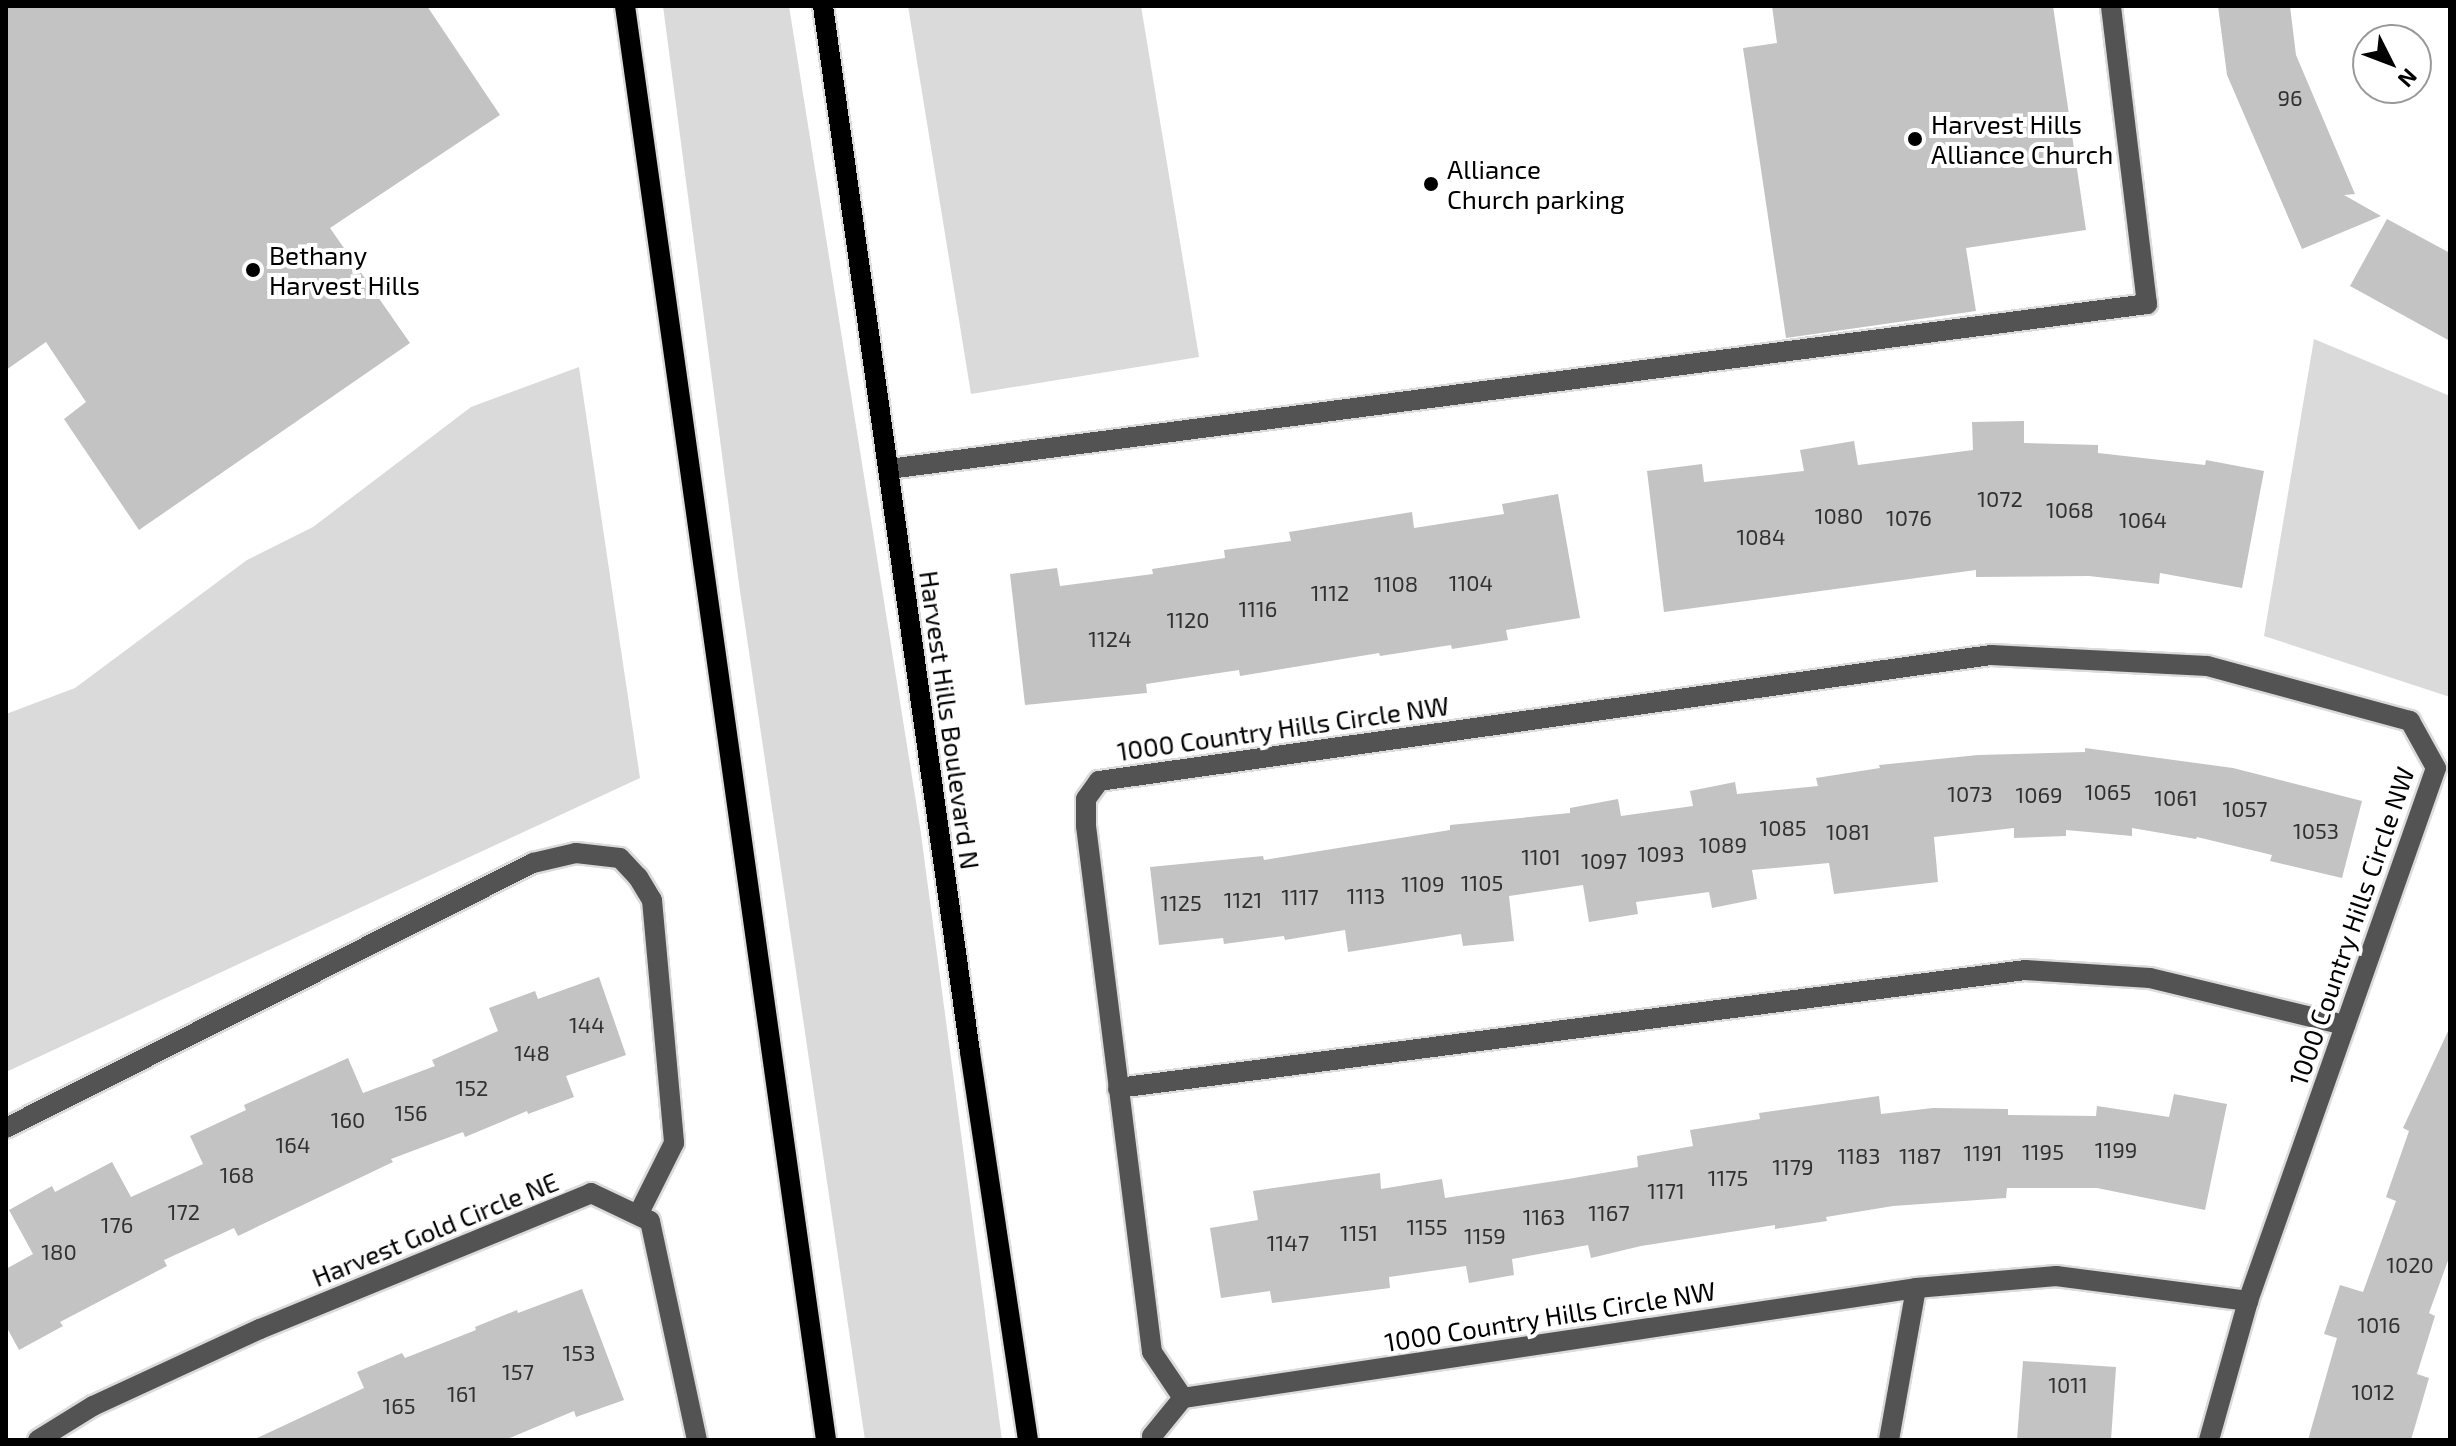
<!DOCTYPE html>
<style>
body{margin:0}
#map{position:relative;width:2456px;height:1446px;overflow:hidden;background:#fff;font-family:"Exo 2",sans-serif}
div>[style]{position:absolute}
.green>*{inset:0;background:#dadada}
.building>*{inset:0;background:#c3c3c3}
.roads{filter:drop-shadow(2px 0 #dbdbdb) drop-shadow(-2px 0 #dbdbdb) drop-shadow(0 2px #dbdbdb) drop-shadow(0 -2px #dbdbdb)}
.minor>*{height:20px;margin:-10px;padding:0 10px;transform-origin:10px;border-radius:10px;background:#535353}
.major>*{height:20px;margin:-10px;padding:0 10px;transform-origin:10px;border-radius:10px;background:#000}
.dots>*{width:22px;height:22px;translate:-50% -50%;box-sizing:border-box;border:4px solid #fff;border-radius:50%}
span{translate:-50% -50%;white-space:nowrap;text-align:center;line-height:1.15;-webkit-text-stroke:8px #fff;paint-order:stroke}
.number-label{font-size:22px;color:#313131}
.number-label span{-webkit-text-stroke-width:0}
.poi-label{font-size:26px;color:#000}
.left{translate:0 -50%;text-align:left}
.street-label{font-size:26px;color:#000}
.frame{position:absolute;inset:0;border:8px solid #000;pointer-events:none}
.north{position:absolute;left:2352px;top:24px;width:80px;height:80px;box-sizing:border-box;background:#fff;border:2px solid #999;border-radius:50%;rotate:132deg;font-size:22px;font-weight:700;line-height:32px;text-align:center;color:#000}
.north::after{content:'';display:block;margin:auto;width:28px;height:36px;background:#000;clip-path:polygon(50% 0,100% 100%,50% 72%,0 100%)}
</style>
<div id="map">
<div class="green">
<i style="clip-path:polygon(663px 6px,789px 6px,920px 827px,1002px 1440px,865px 1440px,739px 584px)"></i>
<i style="clip-path:polygon(908px 6px,1141px 6px,1199px 357px,971px 394px)"></i>
<i style="clip-path:polygon(2314px 339px,2450px 396px,2450px 697px,2264px 636px)"></i>
<i style="clip-path:polygon(579px 367px,640px 778px,6px 1072px,6px 714px,75px 688px,247px 560px,313px 527px,471px 407px)"></i>
</div>
<div class="building">
<i style="clip-path:polygon(6px 6px,427px 6px,500px 115px,330px 228px,410px 343px,139px 530px,64px 419px,86px 402px,46px 342px,6px 370px)"></i>
<i style="clip-path:polygon(1772px 6px,2053px 6px,2086px 230px,1966px 248px,1976px 311px,1786px 338px,1743px 48px,1777px 43px)"></i>
<i style="clip-path:polygon(2218px 6px,2290px 6px,2296px 55px,2355px 194px,2344px 195px,2381px 216px,2302px 249px,2227px 75px)"></i>
<i style="clip-path:polygon(2387px 219px,2450px 253px,2450px 341px,2350px 286px)"></i>
<i style="clip-path:polygon(2024px 421px,2024px 443px,2098px 445px,2098px 453px,2205px 465px,2206px 460px,2264px 471px,2242px 588px,2160px 573px,2159px 584px,2089px 576px,1976px 577px,1976px 570px,1664px 612px,1647px 471px,1702px 464px,1704px 482px,1804px 471px,1800px 450px,1854px 441px,1858px 465px,1973px 450px,1972px 422px)"></i>
<i style="clip-path:polygon(1558px 494px,1580px 618px,1506px 630px,1508px 640px,1452px 649px,1451px 645px,1380px 656px,1379px 653px,1240px 676px,1239px 670px,1146px 684px,1147px 693px,1025px 705px,1010px 574px,1057px 568px,1060px 586px,1153px 574px,1152px 569px,1225px 558px,1224px 550px,1291px 541px,1289px 532px,1412px 512px,1414px 528px,1504px 514px,1502px 504px)"></i>
<i style="clip-path:polygon(2085px 748px,2233px 768px,2362px 801px,2342px 878px,2270px 861px,2272px 855px,2197px 837px,2196px 839px,2132px 828px,2132px 836px,2066px 830px,2066px 836px,2014px 838px,2014px 828px,1934px 837px,1938px 882px,1834px 894px,1829px 863px,1752px 870px,1757px 899px,1712px 908px,1709px 892px,1636px 902px,1638px 914px,1589px 922px,1583px 885px,1509px 896px,1514px 941px,1463px 946px,1461px 934px,1348px 952px,1345px 930px,1285px 940px,1284px 936px,1224px 944px,1223px 938px,1159px 945px,1150px 867px,1263px 856px,1264px 860px,1450px 830px,1450px 825px,1570px 813px,1570px 808px,1618px 799px,1621px 816px,1693px 806px,1690px 791px,1735px 782px,1737px 794px,1818px 786px,1816px 778px,1880px 768px,1879px 765px,1978px 755px,2085px 752px)"></i>
<i style="clip-path:polygon(599px 977px,626px 1055px,566px 1076px,574px 1097px,528px 1114px,527px 1111px,465px 1137px,463px 1132px,391px 1159px,393px 1162px,238px 1236px,234px 1228px,164px 1260px,167px 1266px,60px 1322px,63px 1326px,19px 1350px,6px 1326px,6px 1269px,33px 1254px,9px 1210px,52px 1186px,55px 1192px,112px 1162px,131px 1197px,203px 1164px,190px 1136px,246px 1110px,244px 1105px,348px 1058px,363px 1093px,435px 1066px,432px 1060px,498px 1031px,489px 1008px,535px 991px,538px 999px)"></i>
<i style="clip-path:polygon(2450px 1027px,2450px 1255px,2429px 1313px,2435px 1316px,2417px 1374px,2429px 1378px,2411px 1440px,2308px 1440px,2337px 1338px,2324px 1334px,2340px 1285px,2363px 1292px,2396px 1201px,2386px 1197px,2409px 1131px,2403px 1128px)"></i>
<i style="clip-path:polygon(2174px 1094px,2227px 1104px,2205px 1210px,2097px 1188px,2007px 1188px,2006px 1198px,1893px 1206px,1826px 1217px,1827px 1221px,1775px 1229px,1775px 1225px,1641px 1246px,1591px 1258px,1588px 1245px,1512px 1259px,1514px 1275px,1469px 1283px,1466px 1266px,1389px 1277px,1390px 1288px,1272px 1303px,1270px 1291px,1221px 1298px,1210px 1228px,1258px 1220px,1253px 1191px,1380px 1173px,1381px 1189px,1442px 1179px,1445px 1198px,1562px 1180px,1638px 1167px,1637px 1156px,1693px 1146px,1690px 1130px,1760px 1119px,1759px 1113px,1879px 1096px,1881px 1114px,1933px 1108px,2008px 1109px,2008px 1115px,2096px 1116px,2097px 1106px,2169px 1117px)"></i>
<i style="clip-path:polygon(582px 1289px,624px 1400px,576px 1417px,574px 1411px,505px 1440px,253px 1440px,364px 1388px,357px 1372px,402px 1353px,405px 1358px,476px 1330px,475px 1327px,517px 1310px,518px 1313px)"></i>
<i style="clip-path:polygon(2023px 1361px,2116px 1367px,2111px 1440px,2017px 1440px)"></i>
</div>
<div class="roads">
<div class="minor">
<i style="left:889px;top:469px;width:1269px;rotate:-7.47deg"></i>
<i style="left:2147px;top:304px;width:300px;rotate:-96.9deg"></i>
<i style="left:1118px;top:1088px;width:915px;rotate:-7.41deg"></i>
<i style="left:2025px;top:970px;width:125px;rotate:3.7deg"></i>
<i style="left:2150px;top:978px;width:201px;rotate:13.6deg"></i>
<i style="left:6px;top:1128px;width:590px;rotate:-26.7deg"></i>
<i style="left:533px;top:863px;width:44px;rotate:-13.1deg"></i>
<i style="left:576px;top:853px;width:44px;rotate:6.5deg"></i>
<i style="left:620px;top:858px;width:26px;rotate:47deg"></i>
<i style="left:638px;top:877px;width:27px;rotate:59deg"></i>
<i style="left:652px;top:900px;width:244px;rotate:84.8deg"></i>
<i style="left:674px;top:1143px;width:78px;rotate:116.6deg"></i>
<i style="left:38px;top:1440px;width:65px;rotate:-31.7deg"></i>
<i style="left:93px;top:1406px;width:184px;rotate:-24.8deg"></i>
<i style="left:260px;top:1329px;width:358px;rotate:-22.3deg"></i>
<i style="left:591px;top:1193px;width:65px;rotate:25.4deg"></i>
<i style="left:650px;top:1221px;width:224px;rotate:77.9deg"></i>
<i style="left:1153px;top:1440px;width:4px;rotate:-104deg"></i>
<i style="left:1152px;top:1436px;width:49px;rotate:-50.8deg"></i>
<i style="left:1889px;top:1440px;width:154px;rotate:-79.9deg"></i>
<i style="left:2209px;top:1440px;width:144px;rotate:-74.3deg"></i>
<i style="left:2248px;top:1301px;width:565px;rotate:-70.57deg"></i>
<i style="left:2436px;top:768px;width:54px;rotate:-119deg"></i>
<i style="left:2410px;top:721px;width:210px;rotate:-164.8deg"></i>
<i style="left:2207px;top:666px;width:216px;rotate:-177.1deg"></i>
<i style="left:1991px;top:655px;width:901px;rotate:171.96deg"></i>
<i style="left:1099px;top:781px;width:22px;rotate:126deg"></i>
<i style="left:1086px;top:799px;width:27px;rotate:90deg"></i>
<i style="left:1086px;top:826px;width:530px;rotate:82.85deg"></i>
<i style="left:1152px;top:1352px;width:55px;rotate:56deg"></i>
<i style="left:1183px;top:1398px;width:741px;rotate:-8.53deg"></i>
<i style="left:1916px;top:1288px;width:141px;rotate:-4.9deg"></i>
<i style="left:2056px;top:1276px;width:194px;rotate:7.4deg"></i>
</div>
<div class="major">
<i style="left:625px;top:6px;width:1448px;rotate:82.02deg"></i>
<i style="left:823px;top:6px;width:1056px;rotate:82deg"></i>
<i style="left:970px;top:1052px;width:392px;rotate:81.5deg"></i>
</div>
</div>
<div class="dots">
<i style="left:1915px;top:139px;background:#000"></i>
<i style="left:1431px;top:184px;background:#000"></i>
<i style="left:253px;top:270px;background:#000"></i>
</div>
<div class="number-label">
<span style="left:2290px;top:98px">96</span>
<span style="left:2000px;top:499px">1072</span>
<span style="left:2070px;top:510px">1068</span>
<span style="left:1839px;top:516px">1080</span>
<span style="left:1909px;top:518px">1076</span>
<span style="left:2143px;top:520px">1064</span>
<span style="left:1761px;top:537px">1084</span>
<span style="left:1471px;top:583px">1104</span>
<span style="left:1396px;top:584px">1108</span>
<span style="left:1330px;top:593px">1112</span>
<span style="left:1258px;top:609px">1116</span>
<span style="left:1188px;top:620px">1120</span>
<span style="left:1110px;top:639px">1124</span>
<span style="left:2108px;top:792px">1065</span>
<span style="left:1970px;top:794px">1073</span>
<span style="left:2039px;top:795px">1069</span>
<span style="left:2176px;top:798px">1061</span>
<span style="left:2245px;top:809px">1057</span>
<span style="left:1783px;top:828px">1085</span>
<span style="left:2316px;top:831px">1053</span>
<span style="left:1848px;top:832px">1081</span>
<span style="left:1723px;top:845px">1089</span>
<span style="left:1661px;top:854px">1093</span>
<span style="left:1541px;top:857px">1101</span>
<span style="left:1604px;top:861px">1097</span>
<span style="left:1482px;top:883px">1105</span>
<span style="left:1423px;top:884px">1109</span>
<span style="left:1366px;top:896px">1113</span>
<span style="left:1300px;top:897px">1117</span>
<span style="left:1243px;top:900px">1121</span>
<span style="left:1181px;top:903px">1125</span>
<span style="left:587px;top:1025px">144</span>
<span style="left:532px;top:1053px">148</span>
<span style="left:472px;top:1088px">152</span>
<span style="left:411px;top:1113px">156</span>
<span style="left:348px;top:1120px">160</span>
<span style="left:293px;top:1145px">164</span>
<span style="left:2116px;top:1150px">1199</span>
<span style="left:2043px;top:1152px">1195</span>
<span style="left:1983px;top:1153px">1191</span>
<span style="left:1859px;top:1156px">1183</span>
<span style="left:1920px;top:1156px">1187</span>
<span style="left:1793px;top:1167px">1179</span>
<span style="left:237px;top:1175px">168</span>
<span style="left:1728px;top:1178px">1175</span>
<span style="left:1666px;top:1191px">1171</span>
<span style="left:184px;top:1212px">172</span>
<span style="left:1609px;top:1213px">1167</span>
<span style="left:1544px;top:1217px">1163</span>
<span style="left:117px;top:1225px">176</span>
<span style="left:1427px;top:1227px">1155</span>
<span style="left:1359px;top:1233px">1151</span>
<span style="left:1485px;top:1236px">1159</span>
<span style="left:1288px;top:1243px">1147</span>
<span style="left:59px;top:1252px">180</span>
<span style="left:2410px;top:1265px">1020</span>
<span style="left:2379px;top:1325px">1016</span>
<span style="left:579px;top:1353px">153</span>
<span style="left:518px;top:1372px">157</span>
<span style="left:2068px;top:1385px">1011</span>
<span style="left:2373px;top:1392px">1012</span>
<span style="left:462px;top:1394px">161</span>
<span style="left:399px;top:1406px">165</span>
</div>
<div class="poi-label">
<span class="left" style="left:1931px;top:139px">Harvest Hills<br>Alliance Church</span>
<span class="left" style="left:1447px;top:184px">Alliance<br>Church parking</span>
<span class="left" style="left:269px;top:270px">Bethany<br>Harvest Hills</span>
</div>
<div class="street-label">
<span style="left:950px;top:720px;rotate:82deg">Harvest Hills Boulevard N</span>
<span style="left:1283px;top:728px;rotate:-8deg">1000 Country Hills Circle NW</span>
<span style="left:2351px;top:926px;rotate:-71deg">1000 Country Hills Circle NW</span>
<span style="left:435px;top:1229px;rotate:-22deg">Harvest Gold Circle NE</span>
<span style="left:1550px;top:1316px;rotate:-9deg">1000 Country Hills Circle NW</span>
</div>
<div class="frame"></div>
<div class="north">N</div>
</div>
